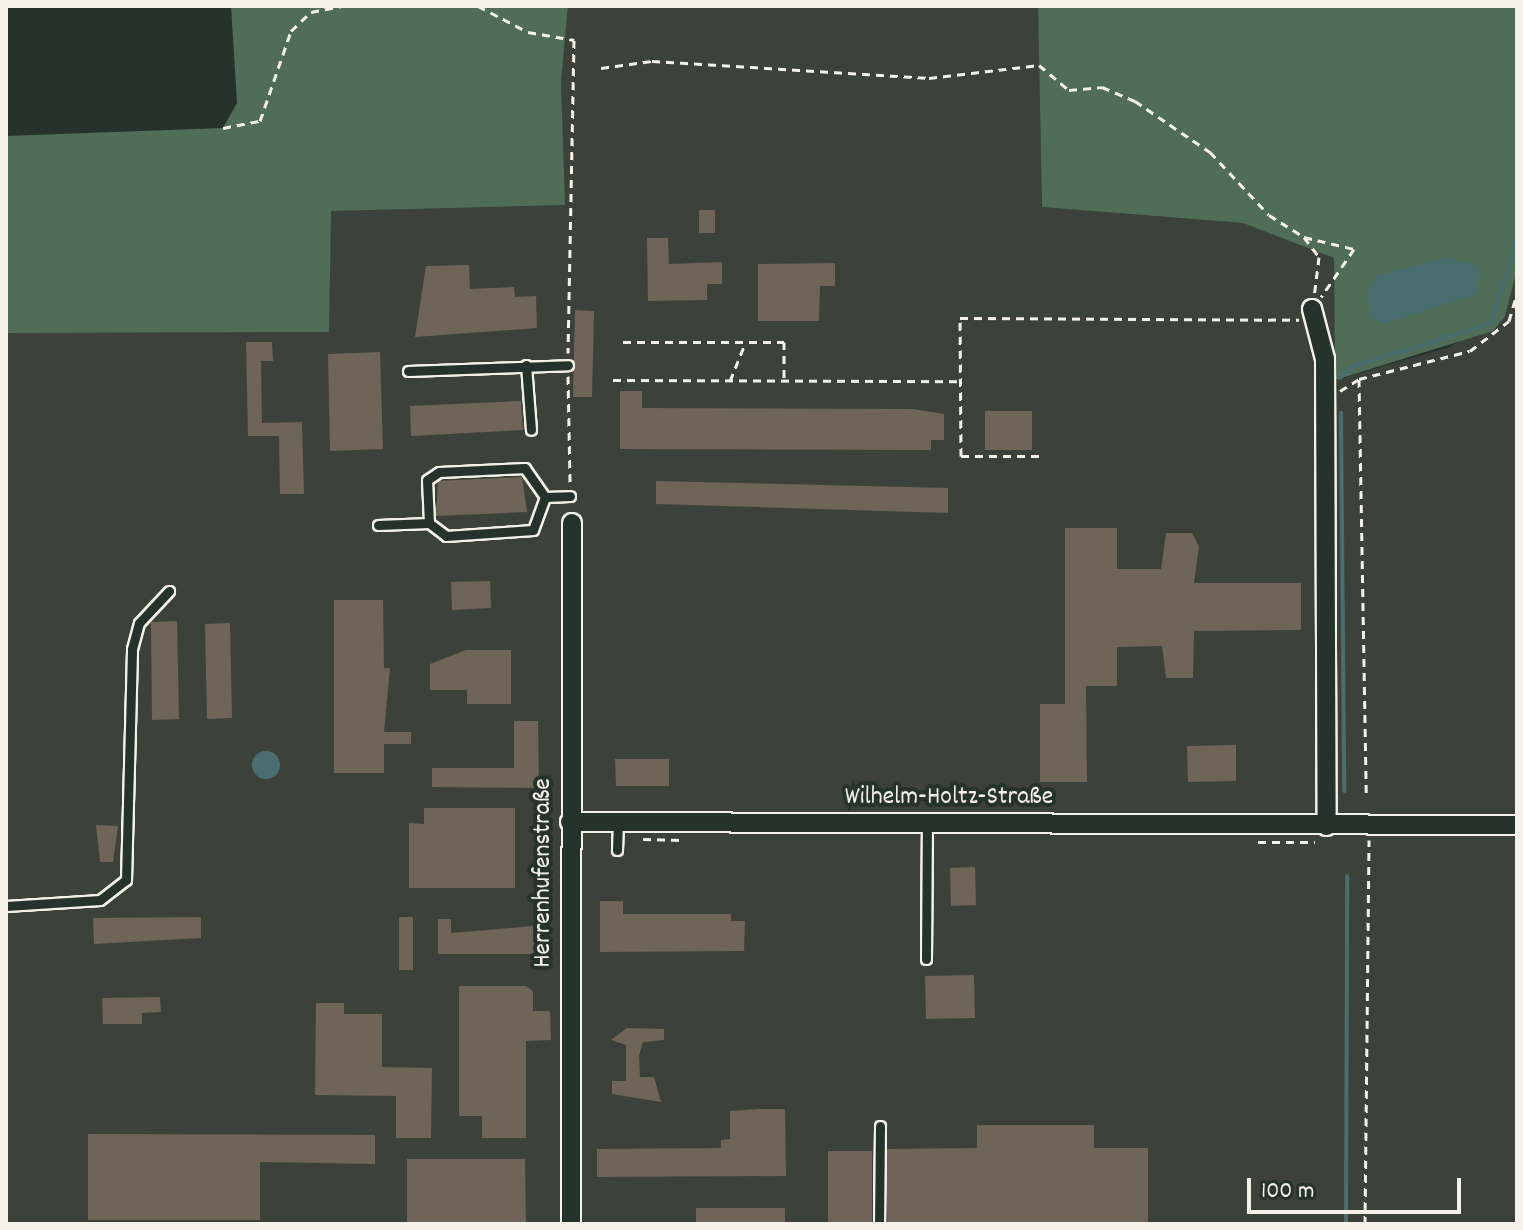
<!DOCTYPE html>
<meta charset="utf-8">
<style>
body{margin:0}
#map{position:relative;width:1523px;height:1230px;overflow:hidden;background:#26332d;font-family:Dekko,sans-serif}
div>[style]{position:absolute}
.built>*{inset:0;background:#3c423a}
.green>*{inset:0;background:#506e57}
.water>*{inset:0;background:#4a6e6f}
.round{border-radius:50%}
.stream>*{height:4px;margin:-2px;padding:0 2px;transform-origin:2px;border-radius:2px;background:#4a6e6f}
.building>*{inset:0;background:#6e6458}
.path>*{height:3px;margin-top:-1.5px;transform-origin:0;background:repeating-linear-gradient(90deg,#f4f1e8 0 8px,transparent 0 14px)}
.roads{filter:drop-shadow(2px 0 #f4f1e8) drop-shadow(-2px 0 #f4f1e8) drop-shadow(0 2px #f4f1e8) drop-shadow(0 -2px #f4f1e8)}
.service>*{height:9px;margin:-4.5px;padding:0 4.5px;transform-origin:4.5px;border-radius:4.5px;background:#26332d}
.minor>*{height:18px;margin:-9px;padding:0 9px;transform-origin:9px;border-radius:9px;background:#26332d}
span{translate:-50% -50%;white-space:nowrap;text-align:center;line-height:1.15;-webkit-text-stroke:8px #26332d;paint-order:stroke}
.street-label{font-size:26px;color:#f4f1e8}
.frame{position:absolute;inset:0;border:8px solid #f4f1e8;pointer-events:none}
.scale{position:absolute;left:1247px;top:1178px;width:214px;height:36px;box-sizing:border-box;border:4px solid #f4f1e8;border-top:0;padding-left:10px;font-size:24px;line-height:28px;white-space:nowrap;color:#f4f1e8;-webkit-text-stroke:6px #26332d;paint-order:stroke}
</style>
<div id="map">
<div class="built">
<i style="clip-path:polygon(568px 6px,1038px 6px,1042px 207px,1243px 223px,1334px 258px,1335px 380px,1447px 348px,1505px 316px,1517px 270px,1517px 1224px,6px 1224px,6px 333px,329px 332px,330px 211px,564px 205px,561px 82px)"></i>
</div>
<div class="green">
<i style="clip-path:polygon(231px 6px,568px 6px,561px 82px,565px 205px,331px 211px,329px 332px,6px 333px,6px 136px,223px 128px,237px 103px)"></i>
<i style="clip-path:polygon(1038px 6px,1517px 6px,1517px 270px,1505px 316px,1493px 331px,1335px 380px,1334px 258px,1243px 223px,1042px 207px)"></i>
</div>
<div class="water">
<i style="clip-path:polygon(1447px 257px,1480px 267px,1477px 294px,1384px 324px,1370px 317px,1367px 292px,1378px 275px)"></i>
<i class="round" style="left:252px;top:751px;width:28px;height:28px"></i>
</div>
<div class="stream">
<i style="left:1340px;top:378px;width:16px;rotate:-45deg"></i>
<i style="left:1351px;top:367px;width:147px;rotate:-17.4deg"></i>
<i style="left:1491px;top:323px;width:89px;rotate:-73deg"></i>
<i style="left:1341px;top:413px;width:378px;rotate:89.5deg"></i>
<i style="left:1346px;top:1224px;width:348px;rotate:-89.8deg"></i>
</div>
<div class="building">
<i style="clip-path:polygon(699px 210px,715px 210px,715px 233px,699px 233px)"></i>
<i style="clip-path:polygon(647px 238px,668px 238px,669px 264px,722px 262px,722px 284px,707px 284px,707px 300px,648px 301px)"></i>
<i style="clip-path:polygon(835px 263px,835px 286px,820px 286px,819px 321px,758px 321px,758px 264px)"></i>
<i style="clip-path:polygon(469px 265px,470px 289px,514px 287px,515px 297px,536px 296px,537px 328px,415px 337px,426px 266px)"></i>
<i style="clip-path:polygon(575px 310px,594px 311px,592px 397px,573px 397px)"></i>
<i style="clip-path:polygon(246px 342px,272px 342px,273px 361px,261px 361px,262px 423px,302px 422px,304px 494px,280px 494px,279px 436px,248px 436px)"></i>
<i style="clip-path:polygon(380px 352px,383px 449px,330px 451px,328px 354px)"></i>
<i style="clip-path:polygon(620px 391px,642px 391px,642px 408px,913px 409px,944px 414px,944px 440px,931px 440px,931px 450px,620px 449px)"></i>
<i style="clip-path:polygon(521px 401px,523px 430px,411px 436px,410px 406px)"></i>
<i style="clip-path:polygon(985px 411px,1032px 411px,1032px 450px,985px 450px)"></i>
<i style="clip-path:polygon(522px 477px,527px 512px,436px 516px,438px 481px)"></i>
<i style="clip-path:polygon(656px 481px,948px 488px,948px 513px,656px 504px)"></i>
<i style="clip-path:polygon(1065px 528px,1117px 528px,1117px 569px,1161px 569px,1166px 533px,1192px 533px,1199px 546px,1194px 583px,1301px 583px,1301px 630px,1194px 631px,1193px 678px,1166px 678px,1162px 646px,1117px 647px,1117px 686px,1086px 686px,1087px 782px,1040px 782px,1040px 704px,1065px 704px)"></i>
<i style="clip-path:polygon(490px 581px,491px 608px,452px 610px,451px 582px)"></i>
<i style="clip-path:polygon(334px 600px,383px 600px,384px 668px,390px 668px,384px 732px,411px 732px,411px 744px,384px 744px,384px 773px,334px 773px)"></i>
<i style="clip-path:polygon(177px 621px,179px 719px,152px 720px,151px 622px)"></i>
<i style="clip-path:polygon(230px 623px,232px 718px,207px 719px,205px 624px)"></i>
<i style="clip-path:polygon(466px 650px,511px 650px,511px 704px,467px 704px,467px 690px,430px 690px,430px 664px)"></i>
<i style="clip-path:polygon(514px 721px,538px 721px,539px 788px,432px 787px,432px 768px,514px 768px)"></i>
<i style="clip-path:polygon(1236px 745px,1236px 781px,1188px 782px,1187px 746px)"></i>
<i style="clip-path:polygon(615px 759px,669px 759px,669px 786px,616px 786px)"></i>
<i style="clip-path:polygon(424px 808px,515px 808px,515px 888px,409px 888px,409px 823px,424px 824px)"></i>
<i style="clip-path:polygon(96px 825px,118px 826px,113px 862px,100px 862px)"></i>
<i style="clip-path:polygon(975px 867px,976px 905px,951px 906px,950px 868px)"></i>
<i style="clip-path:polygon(600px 901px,623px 901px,623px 914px,731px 914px,731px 921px,745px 921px,744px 951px,600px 952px)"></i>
<i style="clip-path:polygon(201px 917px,201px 938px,94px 944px,93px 918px)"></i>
<i style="clip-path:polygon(399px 917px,413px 917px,413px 970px,399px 970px)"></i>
<i style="clip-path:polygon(438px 919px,451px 919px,451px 933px,533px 926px,540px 954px,438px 954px)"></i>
<i style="clip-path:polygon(974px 975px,975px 1018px,926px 1019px,925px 976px)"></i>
<i style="clip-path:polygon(459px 986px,526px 986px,533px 991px,533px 1011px,550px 1011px,551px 1040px,526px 1041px,526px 1138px,482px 1138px,482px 1116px,459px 1116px)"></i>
<i style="clip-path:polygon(160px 997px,161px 1012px,142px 1013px,142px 1024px,103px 1024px,102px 998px)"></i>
<i style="clip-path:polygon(316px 1003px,344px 1003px,344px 1014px,382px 1014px,382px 1067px,432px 1068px,431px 1138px,396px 1138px,396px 1096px,315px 1095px)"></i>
<i style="clip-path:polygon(627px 1028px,664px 1029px,664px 1040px,643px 1042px,639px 1056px,640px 1077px,654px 1077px,661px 1102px,612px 1094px,612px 1081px,626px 1081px,626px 1045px,611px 1040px)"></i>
<i style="clip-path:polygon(758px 1109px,785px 1109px,786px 1176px,597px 1177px,597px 1149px,721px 1148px,721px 1140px,730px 1139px,730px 1111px)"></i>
<i style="clip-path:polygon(977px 1125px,1094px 1125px,1094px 1148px,1148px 1148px,1148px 1224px,886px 1224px,887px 1149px,977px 1148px)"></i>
<i style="clip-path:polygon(88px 1134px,375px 1135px,375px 1164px,260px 1162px,260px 1220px,88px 1220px)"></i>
<i style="clip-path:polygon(828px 1151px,872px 1151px,872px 1224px,828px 1224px)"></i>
<i style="clip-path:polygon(407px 1159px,525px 1159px,526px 1224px,407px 1224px)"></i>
<i style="clip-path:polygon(696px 1208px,785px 1208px,785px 1224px,696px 1224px)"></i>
</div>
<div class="path">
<i style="left:478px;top:6px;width:56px;rotate:27.5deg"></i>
<i style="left:528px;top:32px;width:47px;rotate:9.9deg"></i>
<i style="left:574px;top:40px;width:313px;rotate:91.1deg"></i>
<i style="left:601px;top:68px;width:51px;rotate:-7.8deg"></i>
<i style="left:652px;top:61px;width:278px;rotate:3.5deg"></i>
<i style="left:929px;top:78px;width:111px;rotate:-6.7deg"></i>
<i style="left:1039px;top:65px;width:39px;rotate:40deg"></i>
<i style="left:1069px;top:90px;width:33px;rotate:-5deg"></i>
<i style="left:1102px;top:87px;width:36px;rotate:23deg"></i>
<i style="left:1135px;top:101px;width:91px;rotate:34.2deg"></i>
<i style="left:1210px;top:152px;width:86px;rotate:46.9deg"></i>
<i style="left:1269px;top:215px;width:41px;rotate:32.2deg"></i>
<i style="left:1304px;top:237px;width:51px;rotate:13.5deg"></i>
<i style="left:1354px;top:249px;width:58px;rotate:124.5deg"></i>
<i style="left:223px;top:128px;width:38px;rotate:-11deg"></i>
<i style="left:260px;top:121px;width:95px;rotate:-71deg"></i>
<i style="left:291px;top:31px;width:28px;rotate:-44deg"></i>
<i style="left:311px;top:12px;width:33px;rotate:-11deg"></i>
<i style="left:1304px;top:237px;width:25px;rotate:53deg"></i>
<i style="left:1319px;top:257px;width:38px;rotate:97deg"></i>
<i style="left:623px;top:342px;width:161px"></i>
<i style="left:784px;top:342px;width:40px;rotate:90deg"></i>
<i style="left:568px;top:376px;width:109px;rotate:88.9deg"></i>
<i style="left:1359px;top:379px;width:417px;rotate:89deg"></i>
<i style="left:613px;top:380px;width:347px;rotate:0.2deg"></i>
<i style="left:730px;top:381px;width:40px;rotate:-68deg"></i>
<i style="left:1340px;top:391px;width:22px;rotate:-32deg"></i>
<i style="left:1359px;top:379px;width:114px;rotate:-14.2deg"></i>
<i style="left:1470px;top:351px;width:49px;rotate:-37.6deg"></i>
<i style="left:1509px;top:321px;width:29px;rotate:-74deg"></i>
<i style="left:1039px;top:456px;width:78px;rotate:180deg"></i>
<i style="left:961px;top:456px;width:138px;rotate:-90.4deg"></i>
<i style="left:960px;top:318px;width:339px;rotate:0.3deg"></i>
<i style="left:643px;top:839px;width:40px;rotate:1.4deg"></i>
<i style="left:1258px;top:842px;width:57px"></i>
<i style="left:1365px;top:1224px;width:384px;rotate:-89.4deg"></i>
</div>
<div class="roads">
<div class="service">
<i style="left:526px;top:365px;width:65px;rotate:85.6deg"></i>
<i style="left:408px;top:371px;width:160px;rotate:-2.1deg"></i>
<i style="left:545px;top:497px;width:35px;rotate:-125deg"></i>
<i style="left:525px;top:468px;width:86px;rotate:177.3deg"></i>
<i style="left:439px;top:472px;width:14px;rotate:146deg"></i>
<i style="left:427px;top:480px;width:43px;rotate:87.3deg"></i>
<i style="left:429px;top:523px;width:21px;rotate:37deg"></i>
<i style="left:446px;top:536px;width:87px;rotate:-3.9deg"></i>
<i style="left:533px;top:530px;width:35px;rotate:-70deg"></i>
<i style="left:545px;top:497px;width:25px;rotate:-2deg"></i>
<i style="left:378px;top:525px;width:51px;rotate:-2.2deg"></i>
<i style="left:617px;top:850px;width:27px;rotate:-88deg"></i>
<i style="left:6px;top:906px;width:94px;rotate:-3.7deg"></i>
<i style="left:100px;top:900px;width:33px;rotate:-38deg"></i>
<i style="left:126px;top:880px;width:231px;rotate:-88.5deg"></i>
<i style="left:132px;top:649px;width:27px;rotate:-75deg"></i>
<i style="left:139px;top:623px;width:44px;rotate:-46.8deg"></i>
<i style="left:926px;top:959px;width:135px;rotate:-89.6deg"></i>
<i style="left:879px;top:1224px;width:98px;rotate:-89.4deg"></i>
</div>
<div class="minor">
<i style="left:1312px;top:309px;width:52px;rotate:75.4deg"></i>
<i style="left:1325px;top:359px;width:467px;rotate:89.8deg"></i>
<i style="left:570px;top:822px;width:947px;rotate:0.18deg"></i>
<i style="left:571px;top:1224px;width:701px;rotate:-89.92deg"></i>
</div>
</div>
<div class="street-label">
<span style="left:949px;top:798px">Wilhelm-Holtz-Straße</span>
<span style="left:544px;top:873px;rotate:-90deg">Herrenhufenstraße</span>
</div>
<div class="frame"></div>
<div class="scale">100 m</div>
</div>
